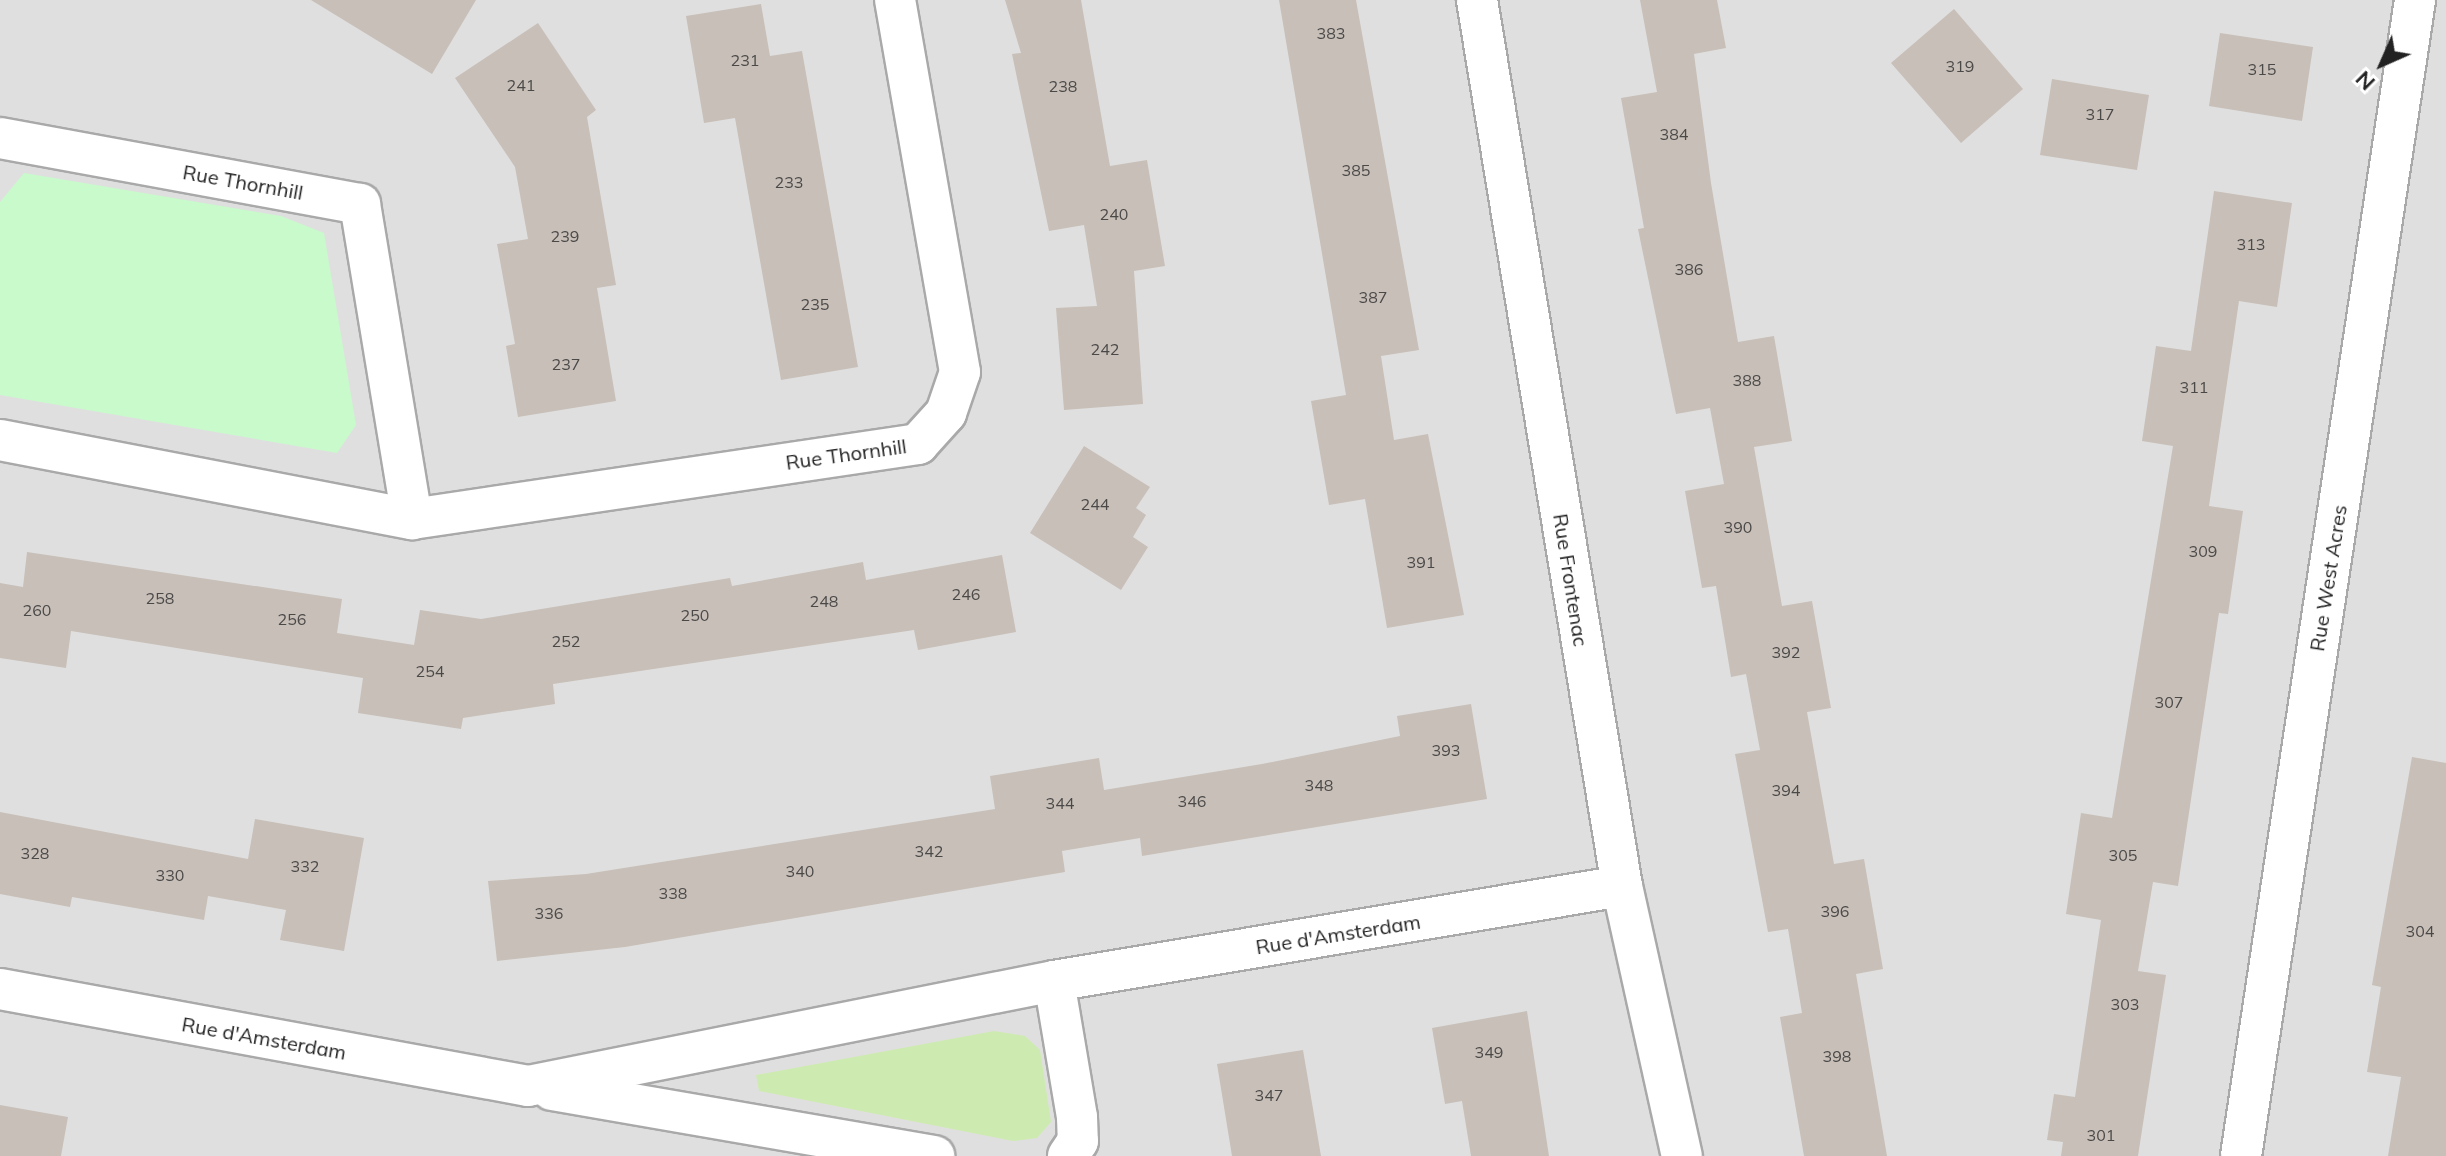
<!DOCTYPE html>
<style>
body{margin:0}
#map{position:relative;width:2446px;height:1156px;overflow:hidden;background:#f2efe9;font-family:Mulish,sans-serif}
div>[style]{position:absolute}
.residential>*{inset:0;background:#e0dfdf}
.grass>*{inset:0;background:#cdebb0}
.park>*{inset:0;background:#c8facc}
.building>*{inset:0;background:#c7bfb8}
.roads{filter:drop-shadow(2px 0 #a9a9a9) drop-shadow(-2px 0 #a9a9a9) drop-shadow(0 2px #a9a9a9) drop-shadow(0 -2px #a9a9a9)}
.minor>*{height:40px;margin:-20px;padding:0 20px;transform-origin:20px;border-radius:20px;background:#fff}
span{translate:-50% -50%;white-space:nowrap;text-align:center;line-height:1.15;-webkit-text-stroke:6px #fff;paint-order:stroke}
.number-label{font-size:16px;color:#4b4948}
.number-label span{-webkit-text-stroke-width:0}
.street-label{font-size:20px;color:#222}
.north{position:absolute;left:2342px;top:24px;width:80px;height:80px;-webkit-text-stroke:6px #fff;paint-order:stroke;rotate:225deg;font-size:22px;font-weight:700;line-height:32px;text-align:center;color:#222}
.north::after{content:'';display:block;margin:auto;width:28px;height:36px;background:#222;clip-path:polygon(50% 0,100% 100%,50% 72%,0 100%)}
</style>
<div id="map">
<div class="residential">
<i style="clip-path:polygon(0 0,2446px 0,2446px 1156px,0 1156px)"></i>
</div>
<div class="grass">
<i style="clip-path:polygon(994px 1031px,1025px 1036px,1040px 1050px,1051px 1122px,1037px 1138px,1013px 1141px,759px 1091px,756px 1075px)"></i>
</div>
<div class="park">
<i style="clip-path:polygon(24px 173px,281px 216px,324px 233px,356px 425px,337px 453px,0 395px,0 202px)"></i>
</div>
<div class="building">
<i style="clip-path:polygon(311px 0,476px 0,432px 74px)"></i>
<i style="clip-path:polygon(1005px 0,1081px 0,1110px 166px,1147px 160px,1165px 266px,1134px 271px,1143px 404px,1064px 410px,1056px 308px,1097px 306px,1084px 225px,1049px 231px,1012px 54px,1021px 53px)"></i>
<i style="clip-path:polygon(1279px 0,1356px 0,1419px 350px,1381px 356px,1394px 440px,1428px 434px,1464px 615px,1387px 628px,1365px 499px,1329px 505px,1311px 401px,1346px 395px)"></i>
<i style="clip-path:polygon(1640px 0,1717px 0,1726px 48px,1694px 54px,1711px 183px,1738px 342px,1774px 336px,1792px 441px,1754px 447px,1782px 606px,1812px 601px,1831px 708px,1807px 712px,1834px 864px,1864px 859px,1883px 969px,1856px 974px,1887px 1156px,1804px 1156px,1780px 1017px,1802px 1013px,1788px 929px,1768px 932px,1735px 754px,1760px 750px,1746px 674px,1731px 677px,1716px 586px,1702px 588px,1685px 491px,1724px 484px,1710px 408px,1676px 414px,1638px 229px,1644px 228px,1621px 98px,1657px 92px)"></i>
<i style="clip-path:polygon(761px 4px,770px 56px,802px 51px,858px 367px,781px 380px,735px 118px,704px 123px,686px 16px)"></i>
<i style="clip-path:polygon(1954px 9px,2023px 89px,1961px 143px,1891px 63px)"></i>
<i style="clip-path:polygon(538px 23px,596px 110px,587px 117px,616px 285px,597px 288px,616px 401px,518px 417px,506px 346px,515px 344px,497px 244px,528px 239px,515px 167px,455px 78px)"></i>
<i style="clip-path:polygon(2220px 33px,2313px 47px,2302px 121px,2209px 106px)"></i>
<i style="clip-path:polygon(2052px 79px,2149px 95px,2137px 170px,2040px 155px)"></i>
<i style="clip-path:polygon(2214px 191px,2292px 203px,2277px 307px,2239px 301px,2209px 506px,2243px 511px,2228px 614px,2219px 613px,2178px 886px,2153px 882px,2138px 971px,2166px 975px,2138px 1156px,2061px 1156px,2063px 1142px,2047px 1140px,2054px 1094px,2075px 1097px,2101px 920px,2066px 914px,2081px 813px,2112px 818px,2173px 446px,2142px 441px,2156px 346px,2191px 351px)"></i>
<i style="clip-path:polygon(1084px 446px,1150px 487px,1136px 508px,1146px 515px,1133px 537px,1148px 547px,1121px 590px,1030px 533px)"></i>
<i style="clip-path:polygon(27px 552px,342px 599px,337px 633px,414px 645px,420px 610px,481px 619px,730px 578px,732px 586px,863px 562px,866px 580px,1002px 555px,1016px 632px,918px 650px,914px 630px,553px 684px,555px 704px,463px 718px,461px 729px,358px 713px,363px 678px,71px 631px,66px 668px,0 658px,0 583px,23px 587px)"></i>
<i style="clip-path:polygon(1471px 704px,1487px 799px,1142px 856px,1140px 838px,1062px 851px,1065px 872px,625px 947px,497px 961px,488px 881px,586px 874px,995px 809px,990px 776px,1099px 758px,1104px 790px,1262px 764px,1400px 736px,1397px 716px)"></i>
<i style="clip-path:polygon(2412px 757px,2446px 763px,2446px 1156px,2388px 1156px,2401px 1077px,2367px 1072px,2381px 987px,2372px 985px)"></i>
<i style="clip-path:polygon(0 812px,248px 859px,255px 819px,364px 838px,344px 951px,280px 940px,286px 910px,208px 896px,204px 920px,72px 897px,70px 907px,0 894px)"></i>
<i style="clip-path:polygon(1527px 1011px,1549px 1156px,1471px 1156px,1462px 1101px,1445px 1104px,1432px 1028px)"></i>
<i style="clip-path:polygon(1303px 1050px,1321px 1156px,1232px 1156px,1217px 1064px)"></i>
<i style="clip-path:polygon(0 1105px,68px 1117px,61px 1156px,0 1156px)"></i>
</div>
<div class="roads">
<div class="minor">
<i style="left:1477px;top:0;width:898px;rotate:80.71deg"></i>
<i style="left:1622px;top:886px;width:277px;rotate:77.5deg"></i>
<i style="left:0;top:138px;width:366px;rotate:10.4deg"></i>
<i style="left:360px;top:204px;width:319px;rotate:80.6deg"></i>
<i style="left:0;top:440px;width:420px;rotate:10.9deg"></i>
<i style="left:412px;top:519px;width:512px;rotate:-8.43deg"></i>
<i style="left:918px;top:444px;width:42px;rotate:-47.9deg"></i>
<i style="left:946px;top:413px;width:43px;rotate:-71.1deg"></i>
<i style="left:960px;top:372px;width:378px;rotate:-99.9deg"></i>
<i style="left:1054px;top:981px;width:138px;rotate:80.4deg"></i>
<i style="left:1077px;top:1117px;width:24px;rotate:88deg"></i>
<i style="left:1078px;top:1141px;width:18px;rotate:124deg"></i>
<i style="left:0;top:989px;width:537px;rotate:10.41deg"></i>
<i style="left:528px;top:1086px;width:536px;rotate:-11.29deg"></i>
<i style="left:1054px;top:981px;width:576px;rotate:-9.5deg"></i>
<i style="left:552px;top:1090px;width:388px;rotate:9.8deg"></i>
<i style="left:2241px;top:1156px;width:1169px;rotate:-81.44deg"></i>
</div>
</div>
<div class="number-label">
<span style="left:1331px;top:33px">383</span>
<span style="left:745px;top:60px">231</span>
<span style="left:1960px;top:66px">319</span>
<span style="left:2262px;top:69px">315</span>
<span style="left:521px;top:85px">241</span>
<span style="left:1063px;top:86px">238</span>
<span style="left:2100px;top:114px">317</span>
<span style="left:1674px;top:134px">384</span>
<span style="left:1356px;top:170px">385</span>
<span style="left:789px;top:182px">233</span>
<span style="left:1114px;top:214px">240</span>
<span style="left:565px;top:236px">239</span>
<span style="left:2251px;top:244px">313</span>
<span style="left:1689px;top:269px">386</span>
<span style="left:1373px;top:297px">387</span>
<span style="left:815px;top:304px">235</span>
<span style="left:1105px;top:349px">242</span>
<span style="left:566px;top:364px">237</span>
<span style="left:1747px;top:380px">388</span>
<span style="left:2194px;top:387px">311</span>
<span style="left:1095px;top:504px">244</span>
<span style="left:1738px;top:527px">390</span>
<span style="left:2203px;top:551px">309</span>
<span style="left:1421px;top:562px">391</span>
<span style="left:966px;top:594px">246</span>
<span style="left:160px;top:598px">258</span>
<span style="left:824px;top:601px">248</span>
<span style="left:37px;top:610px">260</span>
<span style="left:695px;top:615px">250</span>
<span style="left:292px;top:619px">256</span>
<span style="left:566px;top:641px">252</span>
<span style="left:1786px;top:652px">392</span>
<span style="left:430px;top:671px">254</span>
<span style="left:2169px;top:702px">307</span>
<span style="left:1446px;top:750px">393</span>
<span style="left:1319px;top:785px">348</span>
<span style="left:1786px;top:790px">394</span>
<span style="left:1192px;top:801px">346</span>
<span style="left:1060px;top:803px">344</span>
<span style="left:929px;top:851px">342</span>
<span style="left:35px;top:853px">328</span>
<span style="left:2123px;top:855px">305</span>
<span style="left:305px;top:866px">332</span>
<span style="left:800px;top:871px">340</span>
<span style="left:170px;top:875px">330</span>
<span style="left:673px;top:893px">338</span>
<span style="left:1835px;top:911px">396</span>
<span style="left:549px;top:913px">336</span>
<span style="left:2420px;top:931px">304</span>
<span style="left:2125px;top:1004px">303</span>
<span style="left:1489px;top:1052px">349</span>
<span style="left:1837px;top:1056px">398</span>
<span style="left:1269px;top:1095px">347</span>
<span style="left:2101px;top:1135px">301</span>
</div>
<div class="street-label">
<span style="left:243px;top:182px;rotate:10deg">Rue Thornhill</span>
<span style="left:846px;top:454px;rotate:-8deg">Rue Thornhill</span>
<span style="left:2328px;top:578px;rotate:-81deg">Rue West Acres</span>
<span style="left:1571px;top:580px;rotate:81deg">Rue Frontenac</span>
<span style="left:1338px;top:934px;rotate:-9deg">Rue d'Amsterdam</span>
<span style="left:264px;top:1038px;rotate:10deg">Rue d'Amsterdam</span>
</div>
<div class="north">N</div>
</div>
